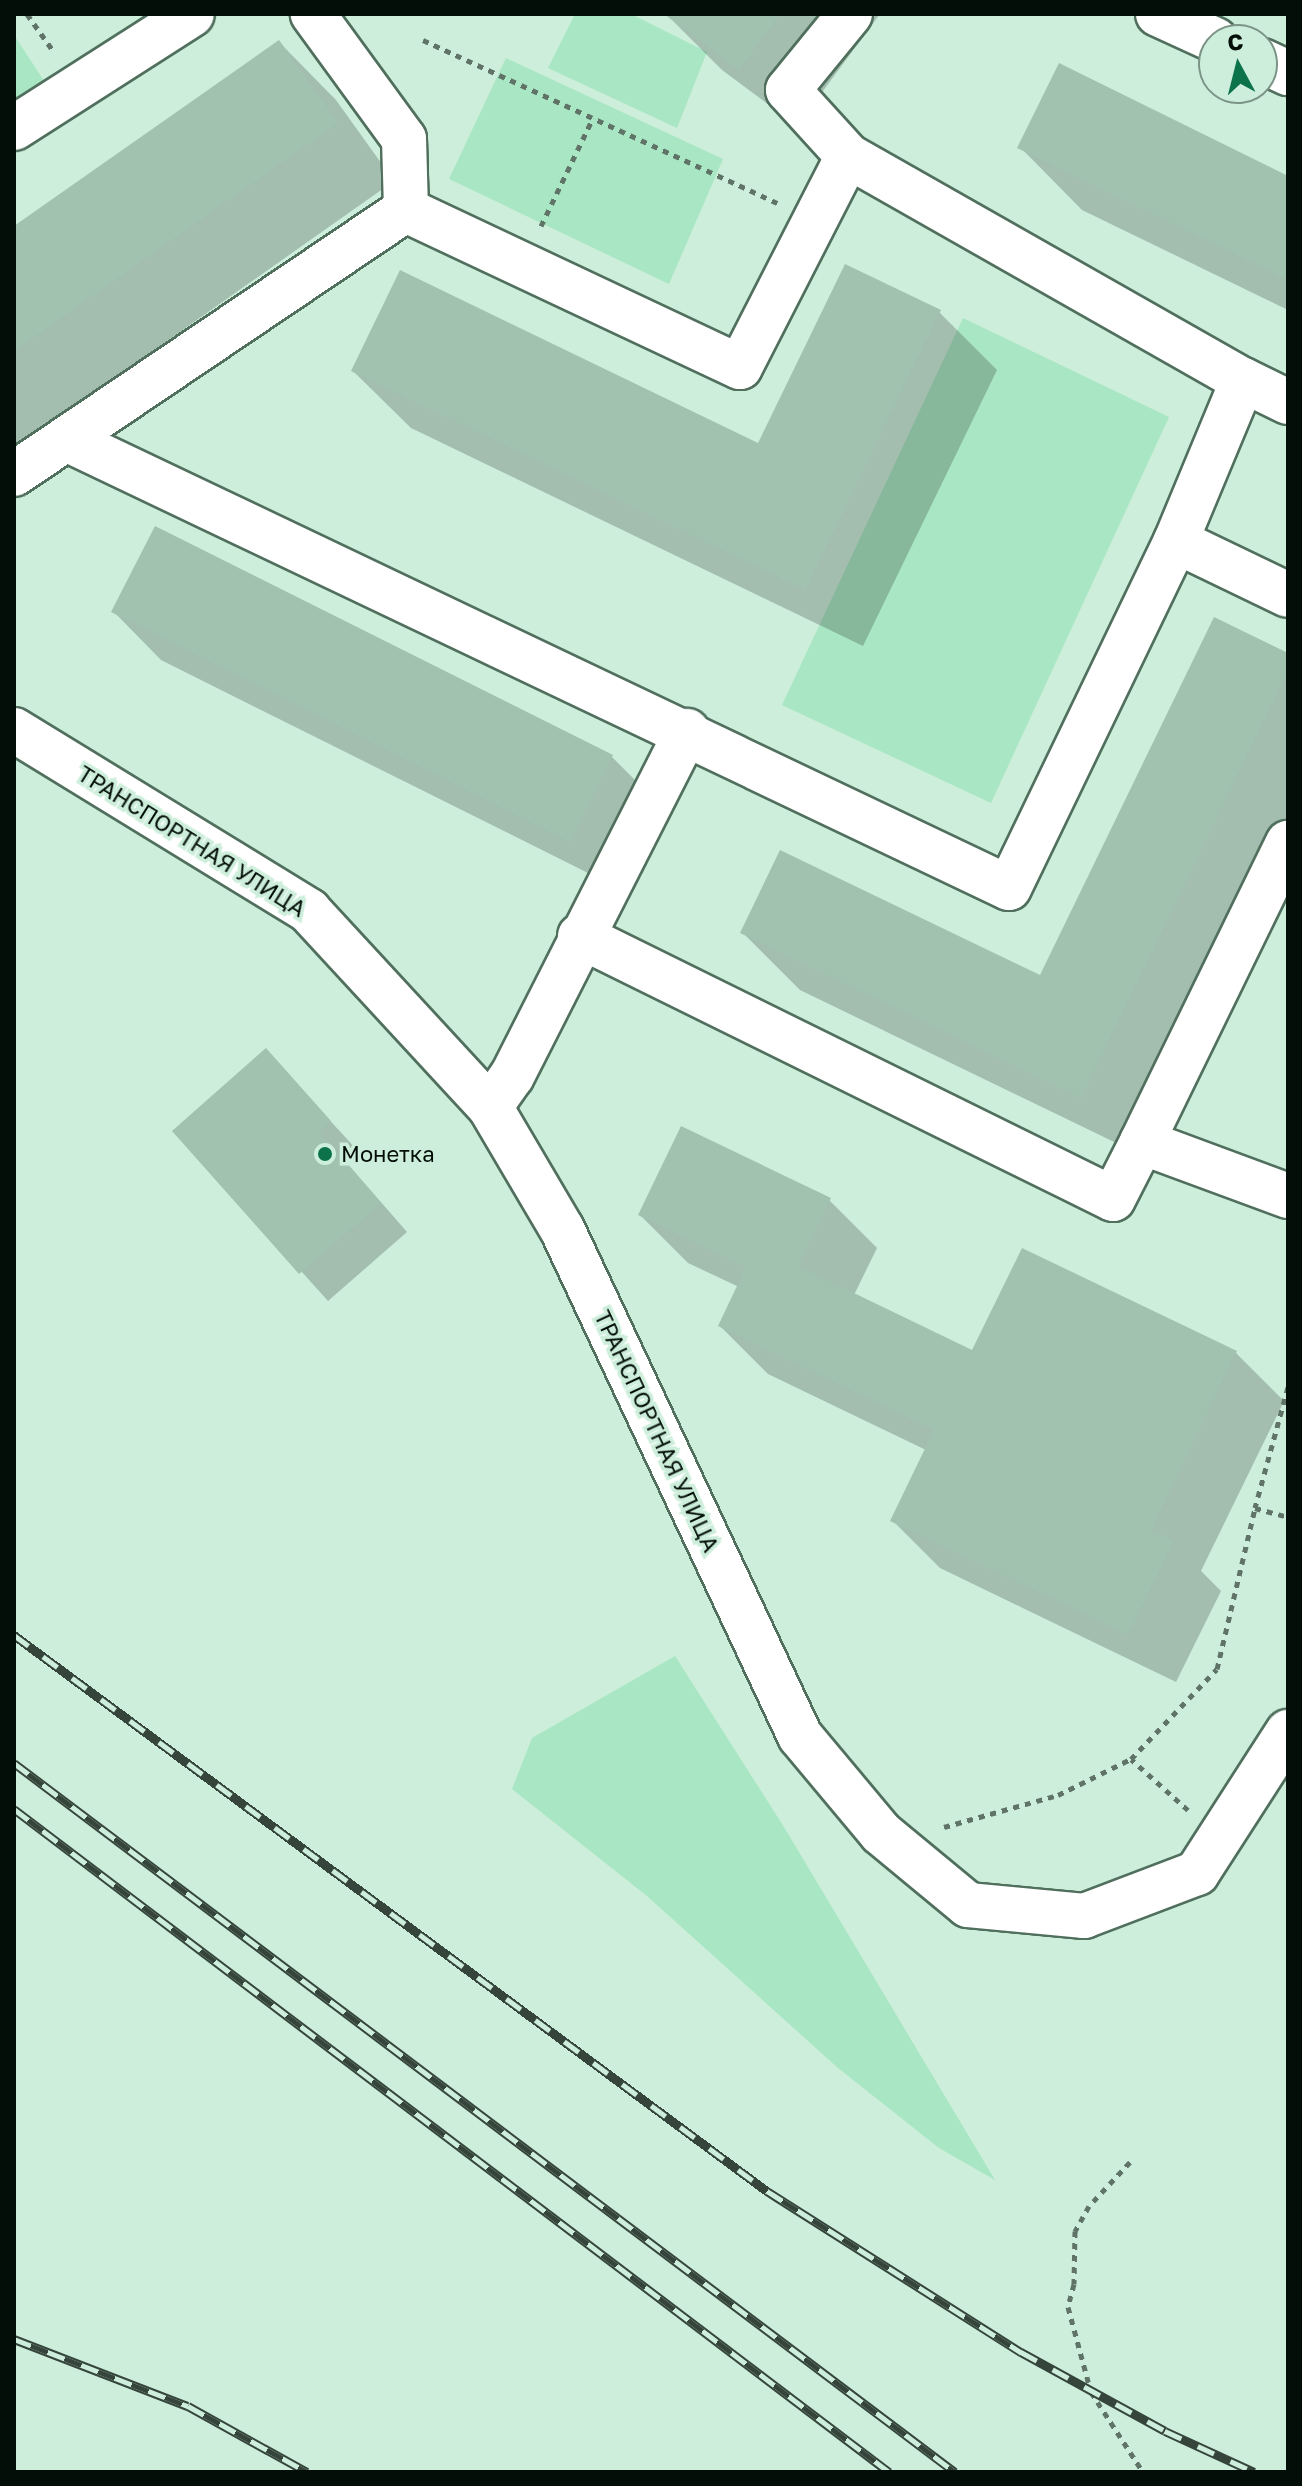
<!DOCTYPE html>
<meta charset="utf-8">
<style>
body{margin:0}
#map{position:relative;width:1302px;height:2486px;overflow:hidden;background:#cceeda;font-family:"Golos Text",sans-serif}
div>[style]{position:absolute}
.green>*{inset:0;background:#a9e6c4}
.shadow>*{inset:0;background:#0003}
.building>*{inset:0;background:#a1c2af}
.path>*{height:5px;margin-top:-2.5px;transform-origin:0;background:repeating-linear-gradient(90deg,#5f7367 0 6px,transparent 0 12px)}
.roads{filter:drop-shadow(2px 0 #506f5d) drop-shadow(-2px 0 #506f5d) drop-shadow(0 2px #506f5d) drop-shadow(0 -2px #506f5d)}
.minor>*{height:44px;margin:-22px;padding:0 22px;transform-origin:22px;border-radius:22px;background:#fff}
.rail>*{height:9px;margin-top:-4.5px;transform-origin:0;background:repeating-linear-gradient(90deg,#cceeda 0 18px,#36453c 0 36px);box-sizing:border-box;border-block:2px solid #36453c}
.dots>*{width:22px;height:22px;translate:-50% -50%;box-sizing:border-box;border:4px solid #cceeda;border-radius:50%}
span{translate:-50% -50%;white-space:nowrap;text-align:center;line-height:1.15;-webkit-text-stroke:7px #cceeda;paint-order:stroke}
.street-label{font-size:22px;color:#040e08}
.poi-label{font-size:22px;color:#040e08}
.left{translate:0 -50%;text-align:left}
.frame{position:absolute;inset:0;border:16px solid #040e08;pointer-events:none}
.north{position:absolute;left:1198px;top:24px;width:80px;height:80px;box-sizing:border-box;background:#cceeda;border:2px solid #7c9486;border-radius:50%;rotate:353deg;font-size:22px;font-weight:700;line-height:32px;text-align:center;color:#040e08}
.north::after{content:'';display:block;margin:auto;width:28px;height:36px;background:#0b7249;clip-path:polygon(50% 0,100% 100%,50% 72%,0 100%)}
</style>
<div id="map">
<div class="green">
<i style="clip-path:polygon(575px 14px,631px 14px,707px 52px,677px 128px,548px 68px)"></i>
<i style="clip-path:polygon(14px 35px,46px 84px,14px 102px)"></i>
<i style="clip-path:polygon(506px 58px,723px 159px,669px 284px,449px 179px)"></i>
<i style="clip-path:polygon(963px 318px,1169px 417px,991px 803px,782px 705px)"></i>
<i style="clip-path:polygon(675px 1656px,784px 1827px,995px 2180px,939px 2148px,838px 2068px,647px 1896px,512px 1789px,532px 1738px)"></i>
</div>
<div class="shadow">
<i style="clip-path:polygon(666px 14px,880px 14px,797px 126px,722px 70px)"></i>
<i style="clip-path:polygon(279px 42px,336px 100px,394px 181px,14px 449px,14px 228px)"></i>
<i style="clip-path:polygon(1020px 147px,1288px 178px,1288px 310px,1082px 210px)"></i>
<i style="clip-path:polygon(939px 312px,997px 370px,863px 646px,411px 428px,353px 371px,759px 446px)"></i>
<i style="clip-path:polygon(156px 529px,612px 757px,660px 805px,618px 888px,161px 660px,114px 612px)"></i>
<i style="clip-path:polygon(1288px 655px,1288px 846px,1139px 1154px,800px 990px,743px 933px,1041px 978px)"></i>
<i style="clip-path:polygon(266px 1051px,358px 1151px,346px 1162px,407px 1232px,328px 1301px,175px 1131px)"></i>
<i style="clip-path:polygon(829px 1200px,877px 1248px,854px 1295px,973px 1352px,1236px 1353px,1284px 1401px,1201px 1571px,1221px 1591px,1176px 1682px,940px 1568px,892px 1520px,926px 1450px,768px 1374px,720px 1326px,739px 1287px,688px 1263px,640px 1215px)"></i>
</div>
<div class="building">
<i style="clip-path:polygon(664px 14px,780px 14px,739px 70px)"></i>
<i style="clip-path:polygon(279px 40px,338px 123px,14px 351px,14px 226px)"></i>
<i style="clip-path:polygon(1059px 63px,1288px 176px,1288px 280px,1017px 148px)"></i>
<i style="clip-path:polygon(845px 264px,941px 310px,805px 590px,351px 371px,400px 270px,758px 443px)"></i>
<i style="clip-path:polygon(155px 526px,613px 755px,570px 842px,111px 612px)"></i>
<i style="clip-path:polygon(1214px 617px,1288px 653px,1288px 671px,1081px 1098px,740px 933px,780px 850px,1040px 975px)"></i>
<i style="clip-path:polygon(266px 1048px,331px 1121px,319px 1132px,381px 1203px,299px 1274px,172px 1131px)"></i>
<i style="clip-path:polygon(681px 1126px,831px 1198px,798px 1266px,972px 1350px,1022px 1248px,1237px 1351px,1151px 1530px,1174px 1541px,1128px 1635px,890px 1521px,934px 1430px,718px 1326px,746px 1267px,638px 1215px)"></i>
</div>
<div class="path">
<i style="left:27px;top:14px;width:47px;rotate:54.6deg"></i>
<i style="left:423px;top:40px;width:390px;rotate:24.7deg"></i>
<i style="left:541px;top:226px;width:120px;rotate:-64.3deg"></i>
<i style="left:1288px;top:1387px;width:125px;rotate:105.3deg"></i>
<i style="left:1255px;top:1508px;width:34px;rotate:15deg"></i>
<i style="left:1188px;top:1810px;width:76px;rotate:-138.2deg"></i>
<i style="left:1131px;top:1759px;width:124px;rotate:-46.3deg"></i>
<i style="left:1217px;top:1669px;width:165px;rotate:-76.7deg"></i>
<i style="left:944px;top:1827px;width:118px;rotate:-15.7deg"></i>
<i style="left:1058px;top:1795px;width:81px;rotate:-26.3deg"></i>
<i style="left:1130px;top:2162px;width:60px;rotate:133deg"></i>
<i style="left:1089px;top:2206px;width:29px;rotate:119deg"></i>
<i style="left:1075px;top:2231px;width:53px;rotate:91.1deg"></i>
<i style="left:1074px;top:2284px;width:24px;rotate:105deg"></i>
<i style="left:1068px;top:2307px;width:88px;rotate:74.9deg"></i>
<i style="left:1091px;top:2392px;width:95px;rotate:57deg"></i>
</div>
<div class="roads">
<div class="minor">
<i style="left:850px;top:14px;width:98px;rotate:129.2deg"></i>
<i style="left:788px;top:90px;width:89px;rotate:47.7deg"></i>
<i style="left:848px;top:156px;width:454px;rotate:29.6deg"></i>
<i style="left:1243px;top:380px;width:174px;rotate:112.6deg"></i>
<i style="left:1158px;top:14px;width:63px;rotate:24.5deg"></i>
<i style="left:1262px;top:61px;width:29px;rotate:25deg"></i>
<i style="left:14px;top:128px;width:211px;rotate:-32.6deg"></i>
<i style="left:406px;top:210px;width:369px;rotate:25.2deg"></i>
<i style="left:740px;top:367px;width:237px;rotate:-62.9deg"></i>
<i style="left:1243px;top:380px;width:50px;rotate:26.1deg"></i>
<i style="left:66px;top:439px;width:1044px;rotate:25.46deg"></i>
<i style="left:1009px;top:888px;width:385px;rotate:-64.3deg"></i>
<i style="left:1176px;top:541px;width:124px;rotate:25.7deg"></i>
<i style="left:14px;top:474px;width:473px;rotate:-34deg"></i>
<i style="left:406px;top:210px;width:71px;rotate:-91.6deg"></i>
<i style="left:404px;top:139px;width:155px;rotate:-126.1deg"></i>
<i style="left:14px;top:730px;width:346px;rotate:31.5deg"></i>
<i style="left:309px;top:911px;width:267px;rotate:47.3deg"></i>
<i style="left:490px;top:1107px;width:142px;rotate:59.5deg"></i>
<i style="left:562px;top:1229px;width:560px;rotate:64.85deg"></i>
<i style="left:800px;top:1736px;width:126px;rotate:50.1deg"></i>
<i style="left:881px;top:1833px;width:113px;rotate:39.6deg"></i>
<i style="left:968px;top:1905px;width:117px;rotate:5.4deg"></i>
<i style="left:1084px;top:1916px;width:121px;rotate:-20.8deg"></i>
<i style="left:1197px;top:1873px;width:168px;rotate:-57.2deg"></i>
<i style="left:580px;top:936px;width:594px;rotate:26.26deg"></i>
<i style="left:1113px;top:1199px;width:64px;rotate:-63deg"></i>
<i style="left:1142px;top:1142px;width:156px;rotate:20.3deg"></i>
<i style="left:490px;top:1107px;width:38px;rotate:-55deg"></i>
<i style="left:512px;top:1076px;width:387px;rotate:-63.1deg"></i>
<i style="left:1142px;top:1142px;width:333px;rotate:-64deg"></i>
</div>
</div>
<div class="rail">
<i style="left:14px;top:1635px;width:936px;rotate:36.44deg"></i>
<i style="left:767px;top:2191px;width:301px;rotate:32.4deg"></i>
<i style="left:1021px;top:2352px;width:164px;rotate:28.7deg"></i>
<i style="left:1165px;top:2431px;width:98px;rotate:24.7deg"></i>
<i style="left:14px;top:1763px;width:1178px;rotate:37deg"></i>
<i style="left:14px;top:1809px;width:1098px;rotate:37.15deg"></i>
<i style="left:14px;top:2339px;width:186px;rotate:21.1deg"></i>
<i style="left:188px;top:2406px;width:136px;rotate:29deg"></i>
</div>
<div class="dots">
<i style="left:325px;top:1154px;background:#0b7249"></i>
</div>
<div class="street-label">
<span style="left:192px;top:841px;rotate:32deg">ТРАНСПОРТНАЯ УЛИЦА</span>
<span style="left:657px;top:1431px;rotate:65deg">ТРАНСПОРТНАЯ УЛИЦА</span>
</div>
<div class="poi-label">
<span class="left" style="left:341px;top:1154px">Монетка</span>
</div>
<div class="frame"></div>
<div class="north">С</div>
</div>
